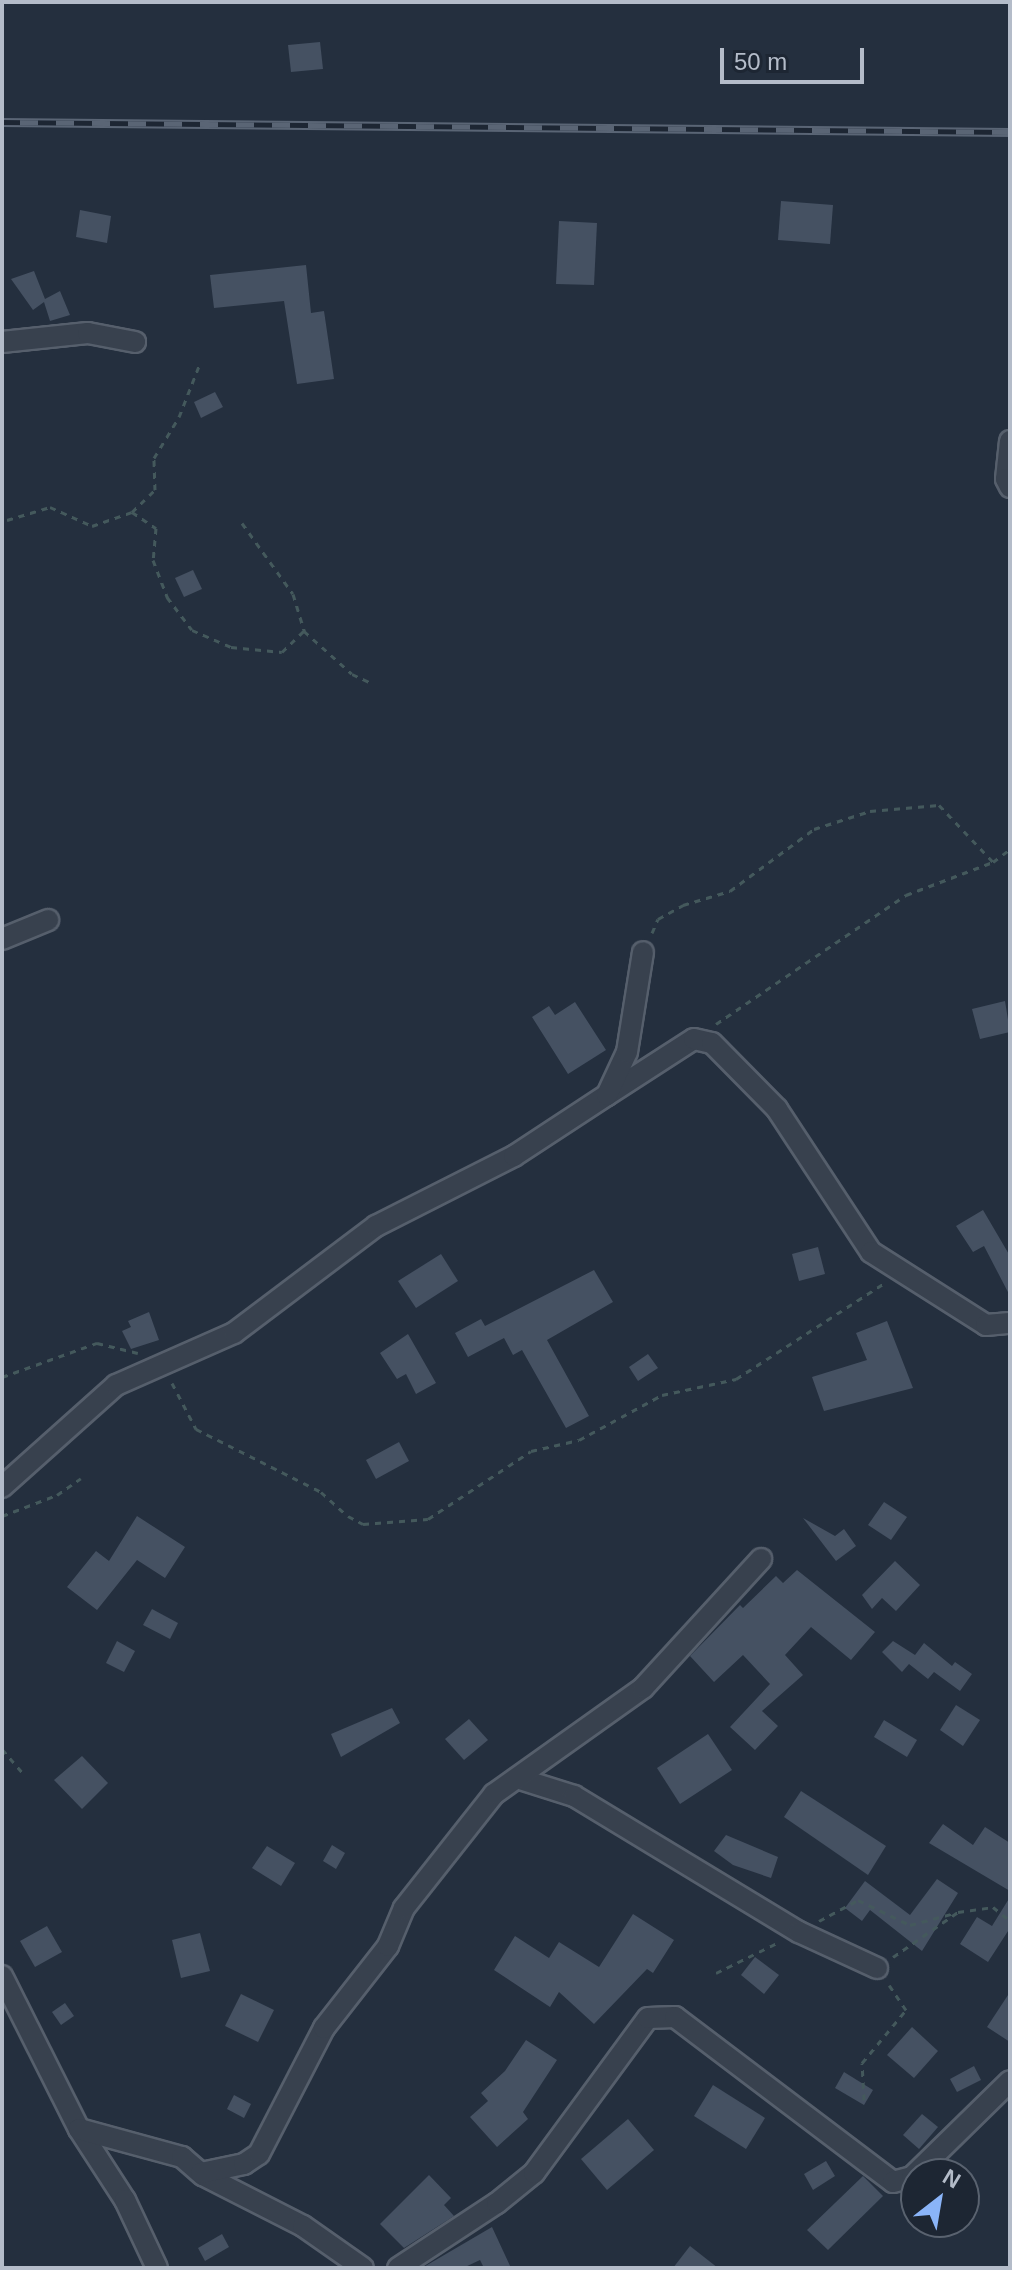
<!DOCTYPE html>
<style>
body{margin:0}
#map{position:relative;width:1012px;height:2270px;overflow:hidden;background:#242f3e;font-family:Arial,sans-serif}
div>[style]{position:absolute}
.building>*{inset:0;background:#455162}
.path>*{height:3px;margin-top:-1.5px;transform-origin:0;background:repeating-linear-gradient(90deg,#44595c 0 6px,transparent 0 12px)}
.roads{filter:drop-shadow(2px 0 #565f6c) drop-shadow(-2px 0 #565f6c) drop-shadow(0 2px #565f6c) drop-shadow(0 -2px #565f6c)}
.street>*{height:20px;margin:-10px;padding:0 10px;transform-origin:10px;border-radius:10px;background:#38414e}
.rail>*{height:9px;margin-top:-4.5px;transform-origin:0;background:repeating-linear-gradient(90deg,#1d2633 0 18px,#5a6575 0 36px);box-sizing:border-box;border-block:2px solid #5a6575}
span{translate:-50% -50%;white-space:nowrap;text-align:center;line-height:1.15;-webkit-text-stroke:6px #1d2633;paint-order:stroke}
.frame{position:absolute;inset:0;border:4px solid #b4bcc9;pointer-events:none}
.north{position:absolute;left:900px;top:2158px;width:80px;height:80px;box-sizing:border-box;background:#1d2633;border:2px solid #59626f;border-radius:50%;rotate:31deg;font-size:22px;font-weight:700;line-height:32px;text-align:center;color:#b4bcc9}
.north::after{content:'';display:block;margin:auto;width:28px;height:36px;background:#8ab4f8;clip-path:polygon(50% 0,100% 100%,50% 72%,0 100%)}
.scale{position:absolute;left:720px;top:48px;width:144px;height:36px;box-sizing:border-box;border:4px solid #b4bcc9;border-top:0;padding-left:10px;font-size:24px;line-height:28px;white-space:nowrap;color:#b4bcc9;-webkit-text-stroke:6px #1d2633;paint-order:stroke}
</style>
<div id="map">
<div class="building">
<i style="clip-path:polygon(320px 42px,323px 69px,291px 72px,288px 45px)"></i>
<i style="clip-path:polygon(781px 201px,833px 205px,830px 244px,778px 240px)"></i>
<i style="clip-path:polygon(80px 210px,111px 216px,107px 243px,76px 237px)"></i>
<i style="clip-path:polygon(559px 221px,597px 223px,594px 285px,556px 284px)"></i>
<i style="clip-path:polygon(306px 265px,311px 313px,324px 311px,334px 379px,297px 384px,284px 301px,214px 308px,210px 275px)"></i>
<i style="clip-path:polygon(34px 271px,45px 299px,60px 291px,70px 315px,50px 321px,44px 302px,33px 310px,11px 279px)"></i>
<i style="clip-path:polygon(215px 392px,223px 407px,201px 418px,194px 402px)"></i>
<i style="clip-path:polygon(193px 570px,202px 589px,184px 597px,175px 578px)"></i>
<i style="clip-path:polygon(1005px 1001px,1010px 1032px,980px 1039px,972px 1009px)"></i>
<i style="clip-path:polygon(575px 1002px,606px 1050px,568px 1074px,532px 1017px,549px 1006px,555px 1015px)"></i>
<i style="clip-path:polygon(983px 1210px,1010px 1256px,1010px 1296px,984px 1246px,973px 1252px,956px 1226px)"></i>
<i style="clip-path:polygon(818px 1247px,825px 1274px,799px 1281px,792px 1254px)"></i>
<i style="clip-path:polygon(441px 1254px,458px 1281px,416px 1308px,398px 1281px)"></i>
<i style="clip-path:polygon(594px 1270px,613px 1302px,547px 1340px,589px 1416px,566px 1428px,522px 1350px,513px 1355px,504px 1338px,468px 1357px,455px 1333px,481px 1319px,485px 1326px)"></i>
<i style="clip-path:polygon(149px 1312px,159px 1340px,131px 1349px,122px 1331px,131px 1327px,128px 1321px)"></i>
<i style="clip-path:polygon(887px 1321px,913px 1388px,824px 1411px,812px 1377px,867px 1360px,856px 1333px)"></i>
<i style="clip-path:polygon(408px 1334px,436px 1383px,416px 1394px,406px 1374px,397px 1379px,380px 1353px)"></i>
<i style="clip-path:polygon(648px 1354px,658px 1368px,638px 1381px,629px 1367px)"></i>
<i style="clip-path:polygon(399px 1442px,409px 1461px,376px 1479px,366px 1460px)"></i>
<i style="clip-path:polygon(884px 1502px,907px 1517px,891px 1540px,868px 1525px)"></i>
<i style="clip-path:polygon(137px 1516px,185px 1547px,165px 1578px,137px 1560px,97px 1610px,67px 1587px,96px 1551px,109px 1561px)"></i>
<i style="clip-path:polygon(803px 1518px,835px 1536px,844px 1529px,856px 1546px,836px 1561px)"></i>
<i style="clip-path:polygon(895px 1561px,920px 1585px,896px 1611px,882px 1598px,872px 1609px,862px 1595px)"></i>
<i style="clip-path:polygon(797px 1570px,875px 1632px,851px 1660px,811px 1627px,785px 1655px,803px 1675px,762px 1711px,778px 1726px,755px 1750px,730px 1727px,770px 1684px,743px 1655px,714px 1682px,690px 1656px,740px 1605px,743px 1608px,776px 1576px,783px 1583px)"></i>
<i style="clip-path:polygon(152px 1609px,178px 1623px,170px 1639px,143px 1625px)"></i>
<i style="clip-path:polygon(117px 1641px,135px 1651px,124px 1672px,106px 1663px)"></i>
<i style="clip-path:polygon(893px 1641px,915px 1655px,924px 1643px,952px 1666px,955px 1662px,972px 1674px,960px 1691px,934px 1672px,928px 1679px,909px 1664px,902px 1672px,882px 1652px)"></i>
<i style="clip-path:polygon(956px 1705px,980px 1720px,963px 1746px,940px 1730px)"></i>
<i style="clip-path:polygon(392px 1708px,400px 1723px,341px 1757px,331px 1734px)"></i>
<i style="clip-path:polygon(469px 1719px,488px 1740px,464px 1760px,445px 1739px)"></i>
<i style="clip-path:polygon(884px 1720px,917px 1740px,907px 1757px,874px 1737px)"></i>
<i style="clip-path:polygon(708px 1734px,732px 1770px,680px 1804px,657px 1768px)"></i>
<i style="clip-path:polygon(82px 1756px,108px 1783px,82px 1809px,54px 1780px)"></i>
<i style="clip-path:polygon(801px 1791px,886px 1846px,868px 1875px,784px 1817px)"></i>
<i style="clip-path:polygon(943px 1824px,973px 1845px,985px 1827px,1010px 1843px,1010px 1891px,929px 1843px)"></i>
<i style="clip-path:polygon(726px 1835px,778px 1857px,771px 1878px,733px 1865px,714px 1851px)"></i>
<i style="clip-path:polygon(332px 1845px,345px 1853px,336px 1869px,323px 1861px)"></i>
<i style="clip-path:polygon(267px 1846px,295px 1863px,281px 1886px,252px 1868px)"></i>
<i style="clip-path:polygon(937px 1879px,958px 1893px,922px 1951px,870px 1910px,862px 1921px,845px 1908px,865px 1881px,910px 1915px)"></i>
<i style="clip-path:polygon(1010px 1897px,1010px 1928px,988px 1962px,960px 1944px,977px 1917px,992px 1926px)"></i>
<i style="clip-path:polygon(633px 1914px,674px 1940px,653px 1973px,647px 1969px,594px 2024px,559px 1992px,550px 2007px,494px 1970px,515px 1936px,549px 1958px,559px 1942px,599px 1967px)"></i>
<i style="clip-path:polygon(47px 1926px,62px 1952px,35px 1967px,20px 1941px)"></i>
<i style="clip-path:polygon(200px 1933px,210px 1971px,181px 1978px,172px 1940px)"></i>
<i style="clip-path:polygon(755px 1957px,779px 1975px,764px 1994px,741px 1975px)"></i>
<i style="clip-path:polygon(1010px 1992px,1010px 2042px,987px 2027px)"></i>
<i style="clip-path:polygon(241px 1994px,274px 2010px,258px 2042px,225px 2026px)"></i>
<i style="clip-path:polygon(65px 2003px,74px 2016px,61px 2025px,52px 2012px)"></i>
<i style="clip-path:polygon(912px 2027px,938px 2051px,914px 2078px,887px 2055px)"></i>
<i style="clip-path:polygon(526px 2040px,557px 2060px,523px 2112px,528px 2119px,497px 2147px,470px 2117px,488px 2101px,481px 2093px,505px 2071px)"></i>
<i style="clip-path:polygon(974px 2066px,981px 2080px,957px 2092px,950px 2079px)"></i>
<i style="clip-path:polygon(844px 2072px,873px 2090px,864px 2105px,835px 2088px)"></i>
<i style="clip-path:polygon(713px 2085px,765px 2118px,746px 2149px,694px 2116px)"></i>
<i style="clip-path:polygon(234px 2095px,251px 2104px,244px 2118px,227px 2109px)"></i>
<i style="clip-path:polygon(922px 2114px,938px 2127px,919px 2149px,903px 2135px)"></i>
<i style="clip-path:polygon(628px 2119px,654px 2150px,607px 2190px,581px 2159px)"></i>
<i style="clip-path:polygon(826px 2161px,835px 2176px,813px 2190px,804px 2174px)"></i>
<i style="clip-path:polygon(429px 2175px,451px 2198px,444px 2205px,454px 2216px,404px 2248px,380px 2224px)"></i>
<i style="clip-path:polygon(863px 2176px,883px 2196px,828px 2250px,807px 2230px)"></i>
<i style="clip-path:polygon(492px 2227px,511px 2268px,484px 2268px,480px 2260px,463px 2268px,422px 2268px)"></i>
<i style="clip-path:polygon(222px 2234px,229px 2247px,205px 2261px,198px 2248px)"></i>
<i style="clip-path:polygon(690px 2246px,718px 2268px,673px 2268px)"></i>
</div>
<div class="path">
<i style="left:132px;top:512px;width:29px;rotate:34deg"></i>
<i style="left:156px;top:528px;width:32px;rotate:95deg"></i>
<i style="left:153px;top:560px;width:40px;rotate:69deg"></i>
<i style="left:167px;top:597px;width:41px;rotate:52.9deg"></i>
<i style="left:192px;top:630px;width:43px;rotate:23.6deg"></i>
<i style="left:231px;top:647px;width:51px;rotate:5.6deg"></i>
<i style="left:282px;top:652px;width:30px;rotate:-44deg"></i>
<i style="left:7px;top:520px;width:45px;rotate:-16.8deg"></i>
<i style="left:50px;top:507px;width:46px;rotate:24.3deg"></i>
<i style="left:92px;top:526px;width:42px;rotate:-19.3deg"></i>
<i style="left:132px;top:512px;width:32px;rotate:-44deg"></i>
<i style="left:155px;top:490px;width:32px;rotate:-92deg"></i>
<i style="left:154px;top:458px;width:48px;rotate:-58.6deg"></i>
<i style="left:179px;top:417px;width:55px;rotate:-68.6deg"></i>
<i style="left:242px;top:523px;width:87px;rotate:54.3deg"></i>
<i style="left:293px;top:594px;width:39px;rotate:73deg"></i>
<i style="left:304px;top:631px;width:64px;rotate:41.9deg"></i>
<i style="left:352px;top:674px;width:21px;rotate:25deg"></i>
<i style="left:652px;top:933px;width:15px;rotate:-67deg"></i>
<i style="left:658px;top:919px;width:29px;rotate:-29deg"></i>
<i style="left:683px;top:905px;width:49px;rotate:-16.6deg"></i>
<i style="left:730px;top:891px;width:104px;rotate:-36.4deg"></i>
<i style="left:814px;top:829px;width:59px;rotate:-17.8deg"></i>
<i style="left:870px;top:811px;width:69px;rotate:-5deg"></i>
<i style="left:939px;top:805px;width:79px;rotate:46.5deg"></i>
<i style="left:716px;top:1024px;width:230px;rotate:-34.2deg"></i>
<i style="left:906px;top:895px;width:93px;rotate:-20.8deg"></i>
<i style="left:993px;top:862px;width:21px;rotate:-37deg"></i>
<i style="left:2px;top:1377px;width:101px;rotate:-19.7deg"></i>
<i style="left:97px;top:1343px;width:42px;rotate:13.7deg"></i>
<i style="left:172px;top:1383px;width:52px;rotate:62.4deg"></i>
<i style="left:196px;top:1429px;width:140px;rotate:26.7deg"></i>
<i style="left:321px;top:1492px;width:36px;rotate:42deg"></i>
<i style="left:348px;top:1516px;width:17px;rotate:28deg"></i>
<i style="left:363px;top:1524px;width:65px;rotate:-4.4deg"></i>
<i style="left:428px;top:1519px;width:123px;rotate:-33.4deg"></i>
<i style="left:531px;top:1451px;width:49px;rotate:-12.9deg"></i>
<i style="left:579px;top:1440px;width:94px;rotate:-28.5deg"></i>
<i style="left:662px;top:1395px;width:76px;rotate:-12.2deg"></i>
<i style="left:736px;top:1379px;width:175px;rotate:-32.9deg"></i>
<i style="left:2px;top:1516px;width:59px;rotate:-20.9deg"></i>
<i style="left:57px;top:1495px;width:29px;rotate:-35deg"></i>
<i style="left:2px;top:1749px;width:32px;rotate:49deg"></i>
<i style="left:819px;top:1921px;width:44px;rotate:-28.3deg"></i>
<i style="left:858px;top:1900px;width:58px;rotate:25.7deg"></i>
<i style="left:910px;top:1925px;width:47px;rotate:-14.9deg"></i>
<i style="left:893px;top:1957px;width:79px;rotate:-34.7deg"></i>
<i style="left:958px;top:1912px;width:35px;rotate:-8deg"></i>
<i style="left:993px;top:1907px;width:22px;rotate:39deg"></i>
<i style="left:716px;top:1973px;width:68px;rotate:-26.2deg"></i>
<i style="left:864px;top:2100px;width:37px;rotate:-93deg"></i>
<i style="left:862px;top:2063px;width:69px;rotate:-50.3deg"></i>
<i style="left:906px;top:2010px;width:30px;rotate:-124deg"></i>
</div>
<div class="roads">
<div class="street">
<i style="left:2px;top:342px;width:86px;rotate:-6deg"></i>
<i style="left:88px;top:333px;width:48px;rotate:10.8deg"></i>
<i style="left:1010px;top:441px;width:38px;rotate:96deg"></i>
<i style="left:1006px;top:479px;width:9px;rotate:63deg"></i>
<i style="left:2px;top:939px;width:50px;rotate:-22.4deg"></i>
<i style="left:607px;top:1095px;width:103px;rotate:-32.8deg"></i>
<i style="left:694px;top:1039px;width:18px;rotate:13deg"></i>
<i style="left:712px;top:1043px;width:93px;rotate:45.4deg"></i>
<i style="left:777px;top:1109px;width:171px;rotate:56.7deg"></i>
<i style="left:871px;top:1252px;width:136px;rotate:32.4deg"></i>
<i style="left:986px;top:1325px;width:24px;rotate:-5deg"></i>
<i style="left:2px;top:1487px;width:153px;rotate:-41.8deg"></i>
<i style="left:116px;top:1385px;width:129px;rotate:-23.8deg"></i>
<i style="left:234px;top:1333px;width:178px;rotate:-37deg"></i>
<i style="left:376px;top:1226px;width:155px;rotate:-26.9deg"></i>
<i style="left:514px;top:1156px;width:111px;rotate:-33.3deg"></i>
<i style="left:607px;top:1095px;width:47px;rotate:-65.1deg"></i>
<i style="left:627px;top:1052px;width:101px;rotate:-80.9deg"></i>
<i style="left:520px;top:1779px;width:57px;rotate:17.5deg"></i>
<i style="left:574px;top:1796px;width:263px;rotate:31.2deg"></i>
<i style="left:799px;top:1932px;width:86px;rotate:24.8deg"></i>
<i style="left:2px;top:1976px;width:171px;rotate:63.3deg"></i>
<i style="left:79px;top:2129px;width:85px;rotate:57.1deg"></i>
<i style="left:125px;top:2200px;width:75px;rotate:64.8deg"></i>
<i style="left:79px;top:2129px;width:107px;rotate:15.2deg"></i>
<i style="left:182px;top:2157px;width:28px;rotate:41deg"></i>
<i style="left:203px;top:2175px;width:112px;rotate:27deg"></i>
<i style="left:303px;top:2226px;width:73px;rotate:35deg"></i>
<i style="left:201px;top:2173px;width:44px;rotate:-11.8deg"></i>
<i style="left:244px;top:2164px;width:18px;rotate:-34deg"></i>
<i style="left:259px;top:2154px;width:142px;rotate:-62.7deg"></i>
<i style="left:324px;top:2028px;width:104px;rotate:-52deg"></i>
<i style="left:388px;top:1946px;width:41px;rotate:-67.2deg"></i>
<i style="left:404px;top:1908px;width:145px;rotate:-51.7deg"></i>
<i style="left:494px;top:1794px;width:183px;rotate:-35.4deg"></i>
<i style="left:643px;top:1688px;width:175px;rotate:-47.5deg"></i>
<i style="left:398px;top:2268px;width:118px;rotate:-33.3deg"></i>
<i style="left:497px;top:2203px;width:48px;rotate:-39deg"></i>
<i style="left:534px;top:2173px;width:192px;rotate:-53.7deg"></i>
<i style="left:648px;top:2018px;width:27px;rotate:-2deg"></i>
<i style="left:675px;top:2017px;width:273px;rotate:37.1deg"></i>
<i style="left:893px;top:2182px;width:20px;rotate:-15deg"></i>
<i style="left:912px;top:2177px;width:137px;rotate:-44.4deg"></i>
</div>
</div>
<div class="rail">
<i style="left:2px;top:122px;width:1008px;rotate:0.57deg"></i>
</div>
<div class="frame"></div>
<div class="north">N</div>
<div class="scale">50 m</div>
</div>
